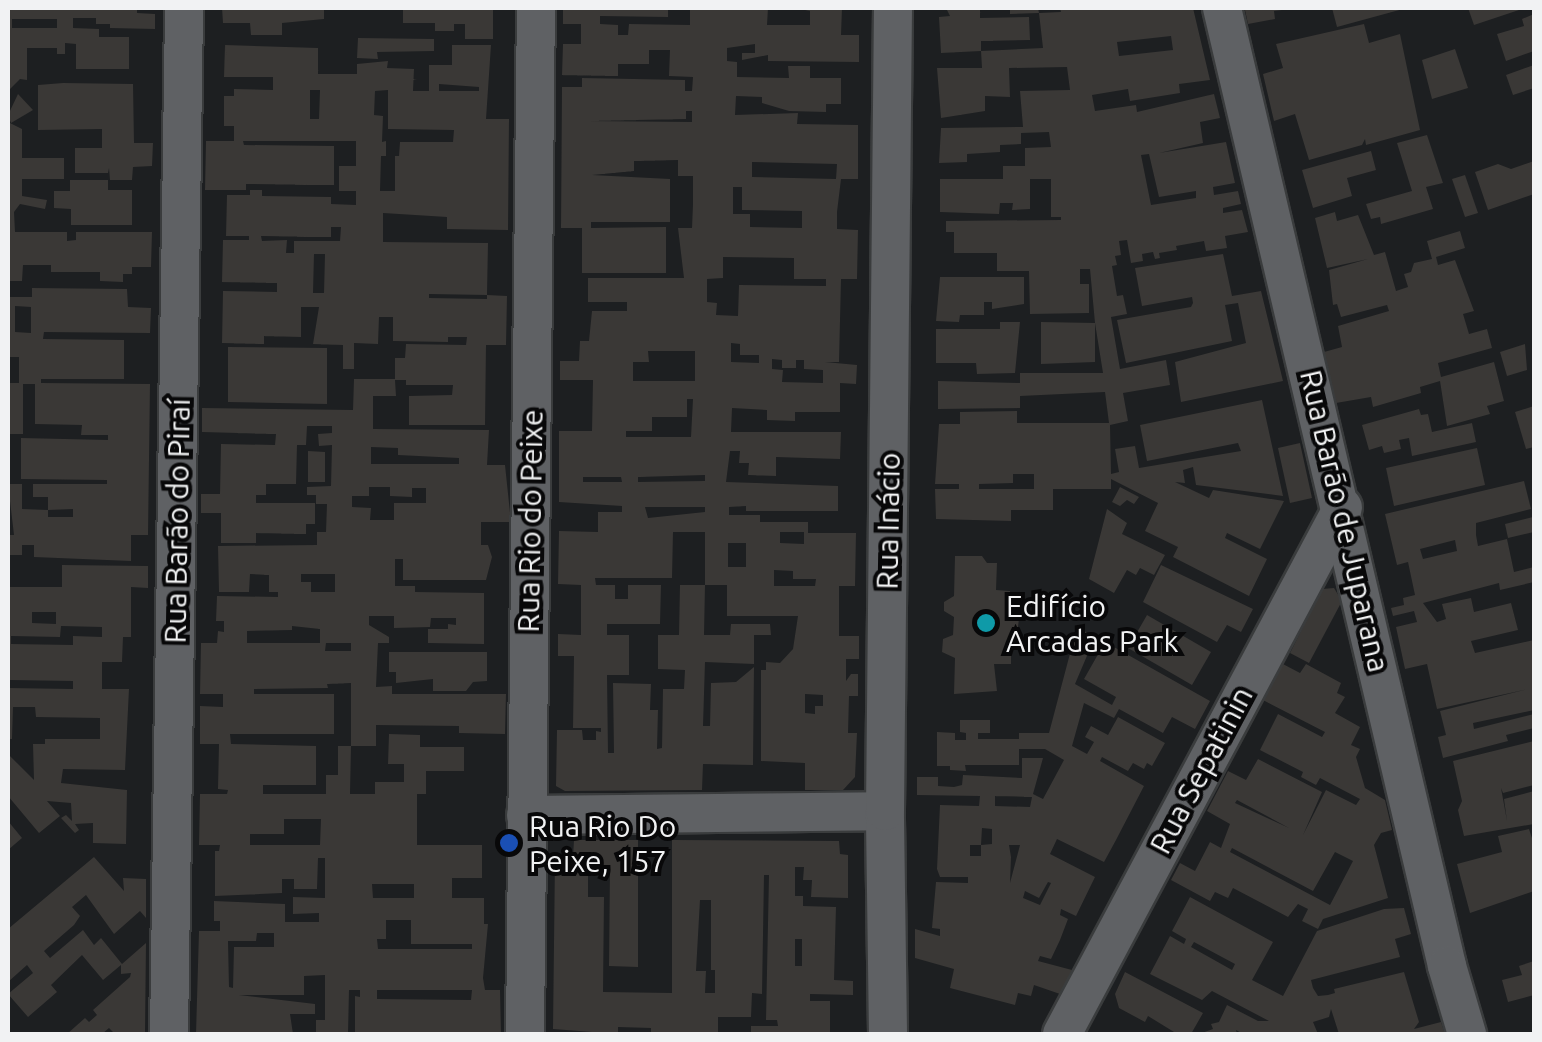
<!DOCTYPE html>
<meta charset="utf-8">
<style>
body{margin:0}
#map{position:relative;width:1542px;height:1042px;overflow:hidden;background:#1d1f21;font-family:Ubuntu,sans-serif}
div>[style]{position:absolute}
.building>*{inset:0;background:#3a3836}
.roads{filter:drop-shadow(2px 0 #3a3c3d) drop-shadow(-2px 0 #3a3c3d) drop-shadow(0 2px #3a3c3d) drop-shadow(0 -2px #3a3c3d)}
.minor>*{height:38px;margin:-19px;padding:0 19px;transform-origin:19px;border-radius:19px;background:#5f6164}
.dots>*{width:28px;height:28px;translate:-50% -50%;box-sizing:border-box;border:5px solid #080809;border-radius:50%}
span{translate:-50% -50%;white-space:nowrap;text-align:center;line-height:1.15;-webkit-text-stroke:8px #080809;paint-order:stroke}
.street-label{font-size:30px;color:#f1f2f3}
.poi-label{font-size:30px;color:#f1f2f3}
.left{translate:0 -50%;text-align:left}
.frame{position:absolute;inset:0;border:10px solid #f1f2f3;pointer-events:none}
</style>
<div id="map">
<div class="building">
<i style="clip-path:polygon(evenodd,8px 8px,137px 8px,137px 13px,155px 14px,155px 29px,110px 28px,110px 24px,96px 24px,96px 18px,73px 18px,73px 28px,99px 29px,99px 37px,129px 37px,129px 69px,76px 69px,76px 44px,65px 43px,65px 54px,57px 54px,57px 48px,27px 48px,27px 80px,20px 79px,8px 91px,8px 8px,12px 19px,57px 19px,57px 28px,12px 28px,12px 19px)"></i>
<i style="clip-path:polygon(222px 8px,324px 8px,324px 19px,282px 23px,282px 35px,251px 35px,250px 23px,223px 23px)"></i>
<i style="clip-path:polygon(403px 8px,493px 8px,493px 39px,465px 39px,465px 24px,454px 24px,454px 31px,435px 31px,435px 23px,403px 23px)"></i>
<i style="clip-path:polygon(evenodd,563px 8px,668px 8px,668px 17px,600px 16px,600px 24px,618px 25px,618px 35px,628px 35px,629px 24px,690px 25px,690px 8px,768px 8px,767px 25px,810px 25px,810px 11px,795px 8px,842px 8px,841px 35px,859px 35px,859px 62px,768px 61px,768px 55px,742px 60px,742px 53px,755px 53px,755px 44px,727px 48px,727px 61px,737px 62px,737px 77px,789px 78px,788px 66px,810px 66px,810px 78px,841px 78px,841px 104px,826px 104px,826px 112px,789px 111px,762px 103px,762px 97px,736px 96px,735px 115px,798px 113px,797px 124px,858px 125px,858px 179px,841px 179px,837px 212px,837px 229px,858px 230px,857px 279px,841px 279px,839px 362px,825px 362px,857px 365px,856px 384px,840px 383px,840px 412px,795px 412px,795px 421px,767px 420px,767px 410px,732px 408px,731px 432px,841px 432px,840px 459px,776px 457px,776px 476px,748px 475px,749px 463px,739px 463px,740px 451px,730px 451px,726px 482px,838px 486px,838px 511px,746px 511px,746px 506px,729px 507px,729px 515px,760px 515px,760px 522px,808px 522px,808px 533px,856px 533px,855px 586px,839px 586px,839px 636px,859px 636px,859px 659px,846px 659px,846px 681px,851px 674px,858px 674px,858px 696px,849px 696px,848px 733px,857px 733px,855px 777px,843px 790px,805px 790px,805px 763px,761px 761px,761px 670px,766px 670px,766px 662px,780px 663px,793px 649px,798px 616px,727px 616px,727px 585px,705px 585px,705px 532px,673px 532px,672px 578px,595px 578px,596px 585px,615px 585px,615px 599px,628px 599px,628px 585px,661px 585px,660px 624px,607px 624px,607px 635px,629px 635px,629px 675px,607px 675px,608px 753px,614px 753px,613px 683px,651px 684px,650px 710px,658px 710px,657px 749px,662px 748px,663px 689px,684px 689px,685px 670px,658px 669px,658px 635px,679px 635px,680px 585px,705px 585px,704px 635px,730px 635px,731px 624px,770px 624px,771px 635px,754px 635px,754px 664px,705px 662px,703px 726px,710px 726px,711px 683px,736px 682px,754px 667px,753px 765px,703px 764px,702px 790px,565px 791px,556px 786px,557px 730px,582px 730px,583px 740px,596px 740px,596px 731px,601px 732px,601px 728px,573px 728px,574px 656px,558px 656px,558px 634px,581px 635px,581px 585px,558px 584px,559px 531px,598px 532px,598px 512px,622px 512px,622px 506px,559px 502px,559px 431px,592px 431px,593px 380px,560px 380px,560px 361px,579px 361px,580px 341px,589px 341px,592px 311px,627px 311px,627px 302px,588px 302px,588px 278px,684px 278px,678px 228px,692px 228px,693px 204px,693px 176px,678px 176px,678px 160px,634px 161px,634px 171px,592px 175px,670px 179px,670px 222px,591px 222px,591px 228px,666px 227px,666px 273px,582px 273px,582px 228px,561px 228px,562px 87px,582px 87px,582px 78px,685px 80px,685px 91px,692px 91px,693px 77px,669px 76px,670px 50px,649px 50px,649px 64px,618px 64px,618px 76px,562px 75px,563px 44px,581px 44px,581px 24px,563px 24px,563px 8px,686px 111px,692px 111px,692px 122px,587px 121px,686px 119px,686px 111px,563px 8px,752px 162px,837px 164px,836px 179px,752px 177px,752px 162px,563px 8px,733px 187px,742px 187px,742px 210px,802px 211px,802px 228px,750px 227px,750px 214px,733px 214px,733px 187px,563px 8px,723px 257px,794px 258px,794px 279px,826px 279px,826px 286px,739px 285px,738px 316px,716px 315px,717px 303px,707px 302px,707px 279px,723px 278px,723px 257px,563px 8px,731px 343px,740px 344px,740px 355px,759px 355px,759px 363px,731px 362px,731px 343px,563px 8px,648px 351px,695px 351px,695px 381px,633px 381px,633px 362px,649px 362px,648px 351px,563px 8px,772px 359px,782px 360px,782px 368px,796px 368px,796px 360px,804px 360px,804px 369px,823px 370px,823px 383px,782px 382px,783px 370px,772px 369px,772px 359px,563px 8px,687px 399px,693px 399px,691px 437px,626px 437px,626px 431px,652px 431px,652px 417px,687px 417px,687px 399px,563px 8px,705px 475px,705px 481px,638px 482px,638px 477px,705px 475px,563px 8px,583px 477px,621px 477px,622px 482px,583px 482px,583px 477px,563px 8px,645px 507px,705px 507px,705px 512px,648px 518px,645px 507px,563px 8px,780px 532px,804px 532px,804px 544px,780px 543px,780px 532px,563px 8px,728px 543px,746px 543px,746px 567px,728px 567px,728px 543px,563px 8px,774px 570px,793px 571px,793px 579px,816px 579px,815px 586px,774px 586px,774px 570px,563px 8px,805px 694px,823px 695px,823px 706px,815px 706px,815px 714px,805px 713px,805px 694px)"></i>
<i style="clip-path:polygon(evenodd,946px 8px,980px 8px,980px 18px,1029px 17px,1030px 40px,981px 41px,981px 51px,1043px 48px,1039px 13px,1061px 12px,1060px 8px,1193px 8px,1210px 80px,1179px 84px,1180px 93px,1130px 101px,1128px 89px,1092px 95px,1095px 111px,1136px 105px,1137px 112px,1214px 94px,1220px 118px,1200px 122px,1203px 143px,1159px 153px,1226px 142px,1235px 183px,1213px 187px,1214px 195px,1238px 191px,1241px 204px,1223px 208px,1223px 213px,1242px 210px,1248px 232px,1225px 236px,1227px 248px,1206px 251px,1204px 241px,1176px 246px,1177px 250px,1159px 253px,1160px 258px,1155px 259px,1153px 252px,1142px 254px,1143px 261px,1131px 263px,1127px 240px,1119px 241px,1121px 255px,1115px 256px,1117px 265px,1112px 266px,1117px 296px,1123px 295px,1127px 314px,1111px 317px,1120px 369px,1166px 360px,1170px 385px,1123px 393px,1128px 421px,1110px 425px,1111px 474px,1119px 472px,1115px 449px,1135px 446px,1139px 468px,1241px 451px,1238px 443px,1147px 461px,1140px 425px,1262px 400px,1283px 496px,1196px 485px,1193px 467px,1183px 470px,1185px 483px,1175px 482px,1209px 498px,1213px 490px,1284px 501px,1260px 549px,1227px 533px,1225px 538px,1267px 559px,1249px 596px,1173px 557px,1178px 547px,1145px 531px,1158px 503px,1111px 479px,1111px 489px,1053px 489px,1053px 510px,1011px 510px,1011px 521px,936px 519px,935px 489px,959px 489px,959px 484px,935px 484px,939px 424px,960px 424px,960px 412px,1017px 411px,1017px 423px,1109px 423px,1105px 392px,1020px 396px,1020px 408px,938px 409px,938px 381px,1020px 383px,1020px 373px,1103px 373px,1095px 323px,1095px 362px,1041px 364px,1041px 322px,1095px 323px,1090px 269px,1080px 269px,1080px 284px,1089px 284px,1089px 313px,1030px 314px,1029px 271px,997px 271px,997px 253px,954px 253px,954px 232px,946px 232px,946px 221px,1061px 220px,1061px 217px,1051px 217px,1051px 179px,1030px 179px,1030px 209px,1012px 210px,1013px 203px,1000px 203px,999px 214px,940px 212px,940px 179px,1003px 179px,1003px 166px,1025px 166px,1025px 148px,1051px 147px,1049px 132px,1021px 133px,1021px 144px,1000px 145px,1000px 152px,967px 154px,967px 162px,939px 163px,941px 128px,1023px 127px,1020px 91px,1070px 90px,1067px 67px,1009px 68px,1010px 97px,985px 96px,985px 111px,941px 118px,937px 68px,982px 68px,981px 51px,941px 53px,939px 17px,950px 16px,946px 8px,1171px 36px,1173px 50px,1119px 56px,1117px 42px,1171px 36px,946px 8px,1149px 154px,1159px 197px,1196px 191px,1196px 198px,1151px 205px,1141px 155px,1149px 154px,946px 8px,1013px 474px,1034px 474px,1034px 489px,979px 489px,979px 484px,1013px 483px,1013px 474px)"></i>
<i style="clip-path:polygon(1010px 8px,1038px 8px,1039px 13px,1010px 14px)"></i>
<i style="clip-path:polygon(1265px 8px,1282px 10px,1274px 11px,1275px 19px,1248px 24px,1245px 10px)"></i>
<i style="clip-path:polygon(1332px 8px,1403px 8px,1403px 9px,1337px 27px)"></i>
<i style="clip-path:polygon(1468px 8px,1525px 8px,1474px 25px)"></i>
<i style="clip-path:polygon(1534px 14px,1534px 51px,1506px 61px,1497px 34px,1524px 26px,1522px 19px)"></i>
<i style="clip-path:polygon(1364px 24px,1369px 43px,1400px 34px,1420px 130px,1366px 145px,1365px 139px,1362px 145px,1309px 160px,1295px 114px,1274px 121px,1263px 74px,1283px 68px,1276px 44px)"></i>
<i style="clip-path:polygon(358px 38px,434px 39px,434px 51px,377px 52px,378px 59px,357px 58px)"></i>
<i style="clip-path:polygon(evenodd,225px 45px,318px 48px,318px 74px,357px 74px,357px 64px,388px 61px,387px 68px,414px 69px,413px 91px,429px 91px,429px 65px,452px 65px,452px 45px,491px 45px,486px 119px,509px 119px,508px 230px,447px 229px,447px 217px,383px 213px,383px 242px,488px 243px,487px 295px,429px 294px,429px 298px,487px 299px,487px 295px,507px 296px,506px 345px,486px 345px,485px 425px,409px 425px,409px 396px,452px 395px,453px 385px,406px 385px,406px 380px,395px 380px,396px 396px,373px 396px,373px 429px,489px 430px,487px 465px,505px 465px,511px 522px,481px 522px,481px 545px,488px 545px,492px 557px,486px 580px,403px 580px,403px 559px,395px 559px,395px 586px,415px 586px,415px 592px,484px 593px,484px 644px,428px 643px,428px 629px,448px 629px,448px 624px,456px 625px,456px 618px,431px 618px,430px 627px,394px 628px,394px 616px,369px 616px,369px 625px,389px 637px,389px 643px,378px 643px,376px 687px,392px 686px,392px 694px,506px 694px,505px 734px,459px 733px,459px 726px,376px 725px,376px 746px,351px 746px,351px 683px,327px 684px,328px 688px,254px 689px,254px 694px,334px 694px,334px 734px,230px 734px,231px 744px,316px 746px,316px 785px,263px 785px,263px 794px,326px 794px,326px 775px,338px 775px,338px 746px,351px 746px,350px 794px,375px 794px,375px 782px,404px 782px,404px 764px,388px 764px,389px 734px,420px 735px,420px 747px,464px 747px,464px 771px,426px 771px,426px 794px,417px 794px,417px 845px,482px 845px,482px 878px,452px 878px,452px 898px,484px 898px,484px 924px,488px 924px,483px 978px,485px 990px,500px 990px,501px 1034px,355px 1034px,355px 996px,360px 997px,360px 990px,349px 990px,348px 1034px,316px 1034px,316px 1020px,325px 1020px,325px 975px,304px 976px,304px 995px,239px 995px,315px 1004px,315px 1014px,290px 1014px,293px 1034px,196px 1034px,199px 931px,220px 931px,220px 921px,214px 921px,214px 901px,285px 904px,285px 922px,319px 922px,319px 913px,293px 914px,293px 897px,325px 898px,325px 858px,318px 858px,317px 889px,294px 889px,294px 879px,282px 879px,282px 893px,215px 896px,215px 851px,219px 851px,220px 845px,199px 845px,200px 794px,227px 794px,228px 790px,218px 789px,219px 744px,200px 744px,200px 706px,223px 707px,223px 694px,200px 694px,201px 643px,217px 643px,218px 631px,224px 632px,224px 621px,216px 621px,217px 596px,278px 597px,278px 592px,269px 592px,269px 575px,250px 574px,249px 592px,219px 592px,218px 546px,317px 545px,317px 532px,326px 532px,327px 504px,316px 504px,316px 495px,307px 495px,307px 487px,331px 486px,332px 445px,319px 446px,318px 434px,332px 433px,332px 426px,307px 426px,306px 445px,297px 445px,296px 484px,266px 484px,266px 495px,256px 495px,256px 503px,315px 503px,315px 524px,306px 524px,306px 534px,256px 533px,256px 543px,221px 543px,221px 513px,201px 513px,201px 494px,220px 494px,221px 444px,275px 445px,276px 434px,202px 432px,202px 408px,353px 410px,354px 379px,395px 379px,395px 358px,405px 358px,406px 344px,466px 345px,467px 337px,448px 337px,448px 342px,393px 341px,393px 317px,379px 317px,378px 344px,354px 343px,354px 369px,343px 369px,343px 345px,313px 344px,319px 307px,301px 307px,301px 337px,264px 336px,264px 344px,222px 343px,223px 291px,277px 292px,277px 283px,222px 282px,223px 240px,249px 240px,249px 236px,226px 236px,227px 195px,250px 195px,250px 190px,262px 190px,262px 196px,331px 197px,331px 204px,356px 205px,356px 191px,339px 191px,339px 166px,356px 166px,356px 141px,243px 141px,244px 145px,334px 146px,334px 185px,246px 184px,246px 190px,205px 190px,206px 141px,234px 141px,234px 126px,224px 126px,224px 96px,234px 96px,234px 89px,273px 90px,273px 77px,224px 77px,225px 45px,439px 84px,479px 87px,479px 91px,439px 91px,439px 84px,225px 45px,310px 90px,320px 90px,319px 119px,310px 119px,310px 90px,225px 45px,388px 90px,388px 129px,454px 130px,453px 142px,400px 142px,399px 156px,395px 156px,395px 191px,380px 191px,381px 156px,386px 156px,386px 141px,382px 142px,383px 116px,374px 115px,375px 91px,388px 90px,225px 45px,331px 227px,341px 227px,340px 241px,294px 241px,294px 253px,286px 253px,287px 240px,262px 241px,261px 236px,331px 237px,331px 227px,225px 45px,314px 254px,325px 254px,324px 293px,313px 293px,314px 254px,225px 45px,371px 447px,398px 448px,398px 455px,459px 458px,459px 464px,371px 464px,371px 447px,225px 45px,369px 487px,390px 487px,390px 496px,412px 497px,412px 488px,426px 488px,426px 503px,394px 503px,394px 520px,370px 520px,371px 508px,352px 507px,352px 496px,369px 496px,369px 487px,225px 45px,301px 574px,335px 574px,335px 592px,311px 592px,311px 582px,301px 582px,301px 574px,225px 45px,292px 626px,320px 629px,320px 643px,247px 643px,247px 631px,292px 630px,292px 626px,225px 45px,326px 643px,351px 643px,351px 651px,325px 651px,326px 643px,225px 45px,284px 819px,321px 819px,320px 845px,250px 845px,250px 834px,284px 834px,284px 819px,225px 45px,372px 884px,414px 884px,414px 898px,373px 898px,372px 884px,225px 45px,386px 920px,411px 920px,411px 944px,472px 944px,472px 949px,378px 949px,377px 939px,386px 939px,386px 920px,225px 45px,257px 933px,274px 933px,274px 947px,234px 947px,233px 988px,229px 987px,228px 941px,256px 941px,257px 933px,225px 45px,377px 990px,472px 990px,471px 1000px,377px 999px,377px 990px)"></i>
<i style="clip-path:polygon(1455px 49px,1468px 88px,1432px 99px,1422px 60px)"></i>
<i style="clip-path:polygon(1534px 65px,1534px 88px,1513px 95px,1506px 75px)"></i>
<i style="clip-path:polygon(63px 83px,133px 84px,134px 143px,153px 143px,152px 166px,133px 167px,132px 180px,110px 180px,109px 168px,108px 173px,75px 173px,75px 148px,102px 148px,102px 129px,38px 130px,38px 85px)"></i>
<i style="clip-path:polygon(18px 94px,33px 110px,11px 123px,8px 115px)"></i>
<i style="clip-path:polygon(8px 122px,22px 129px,22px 158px,64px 158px,64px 179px,22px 179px,22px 196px,47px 200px,45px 209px,20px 204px,14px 212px,15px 232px,67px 232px,67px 241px,76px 240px,76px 232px,152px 232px,151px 267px,132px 267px,132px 274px,123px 274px,123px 282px,100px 281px,100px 272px,51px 272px,51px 265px,23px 265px,22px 281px,8px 281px)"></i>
<i style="clip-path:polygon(1427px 135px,1443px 183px,1426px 187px,1433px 209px,1381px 224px,1380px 217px,1371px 219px,1366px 204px,1412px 191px,1397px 143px)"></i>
<i style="clip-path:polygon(1371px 151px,1376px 170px,1347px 178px,1352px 196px,1313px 208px,1302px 170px)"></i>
<i style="clip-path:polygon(1534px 161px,1534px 194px,1488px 210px,1475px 172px,1498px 164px,1511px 169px)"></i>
<i style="clip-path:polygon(1465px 175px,1478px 213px,1465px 217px,1452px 179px)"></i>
<i style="clip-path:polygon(70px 180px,108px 180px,108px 190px,132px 190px,132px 225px,71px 225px,71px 209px,54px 208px,54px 191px,70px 191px)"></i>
<i style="clip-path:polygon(1335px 212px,1337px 221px,1358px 215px,1374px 255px,1385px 252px,1396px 291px,1408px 287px,1404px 274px,1411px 272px,1414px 263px,1432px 259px,1427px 241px,1460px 231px,1465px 248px,1436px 257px,1438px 265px,1455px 260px,1474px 311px,1463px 314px,1469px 334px,1487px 329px,1492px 348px,1438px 363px,1441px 377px,1494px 362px,1504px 401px,1487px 406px,1490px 414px,1447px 426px,1440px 381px,1420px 387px,1421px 393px,1373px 407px,1371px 397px,1336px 403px,1324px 352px,1342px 347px,1338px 326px,1389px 311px,1387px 305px,1341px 317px,1337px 304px,1333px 305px,1329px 270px,1368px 259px,1327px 268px,1315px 218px)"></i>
<i style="clip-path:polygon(1223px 254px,1232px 296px,1261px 291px,1283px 381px,1181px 402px,1175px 362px,1246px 343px,1238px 303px,1225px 305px,1232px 341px,1126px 363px,1117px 320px,1191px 307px,1193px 303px,1192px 297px,1142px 306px,1135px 268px)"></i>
<i style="clip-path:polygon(940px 277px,1024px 277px,1024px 304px,992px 309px,992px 302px,984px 302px,984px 315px,960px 315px,959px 322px,936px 321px)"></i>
<i style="clip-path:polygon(evenodd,32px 288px,127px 289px,128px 307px,151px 308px,150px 333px,44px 332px,43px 339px,124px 340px,124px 379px,41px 379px,41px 383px,150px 384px,148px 535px,131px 535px,131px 561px,34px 557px,34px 545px,22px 545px,22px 555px,8px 555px,8px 535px,14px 535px,8px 484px,22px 484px,22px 509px,48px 510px,48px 517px,73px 517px,73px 509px,48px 510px,48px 497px,33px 497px,33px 484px,107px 484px,107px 480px,21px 479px,21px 438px,108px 440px,108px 435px,81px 435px,82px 425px,35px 424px,35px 384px,23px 384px,23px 434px,8px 434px,8px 383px,19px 383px,19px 357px,8px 357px,8px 297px,32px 297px,32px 288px,15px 306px,31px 307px,31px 333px,15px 332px,15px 306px)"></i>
<i style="clip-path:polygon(1000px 322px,1020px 322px,1015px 373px,977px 374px,976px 363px,936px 363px,936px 329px,1000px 329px)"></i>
<i style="clip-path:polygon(1525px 344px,1527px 370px,1507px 376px,1500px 352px)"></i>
<i style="clip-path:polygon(228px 347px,327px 348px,327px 404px,228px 402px)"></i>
<i style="clip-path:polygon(1534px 406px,1534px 447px,1526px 449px,1515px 412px)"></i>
<i style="clip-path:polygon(1419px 409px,1421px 415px,1428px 414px,1432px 432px,1472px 423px,1476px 442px,1412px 456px,1409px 438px,1399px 440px,1401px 449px,1384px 453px,1382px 446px,1369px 450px,1362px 425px)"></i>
<i style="clip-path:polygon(1300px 443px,1312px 498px,1290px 503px,1278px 448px)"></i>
<i style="clip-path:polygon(1477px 448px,1485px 485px,1394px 506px,1386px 468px)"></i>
<i style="clip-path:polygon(308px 451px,325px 452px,325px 482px,308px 482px)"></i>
<i style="clip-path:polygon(evenodd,1524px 481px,1531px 509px,1476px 523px,1476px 535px,1478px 546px,1507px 539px,1514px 572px,1534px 567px,1534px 582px,1500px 590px,1499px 583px,1423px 603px,1437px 622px,1446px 619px,1442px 604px,1471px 598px,1474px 612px,1511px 603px,1518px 630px,1471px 641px,1475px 653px,1534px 640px,1534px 710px,1473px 723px,1474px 729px,1534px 714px,1534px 728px,1506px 735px,1508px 741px,1443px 758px,1438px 737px,1446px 735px,1440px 711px,1528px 689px,1437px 709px,1427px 664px,1405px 669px,1396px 627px,1417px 622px,1414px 611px,1393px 616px,1391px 608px,1404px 605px,1403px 598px,1415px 595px,1408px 562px,1397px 565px,1385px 514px,1524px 481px,1455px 540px,1457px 551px,1423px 559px,1420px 549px,1455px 540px)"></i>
<i style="clip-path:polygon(1120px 487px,1139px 497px,1134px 504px,1127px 500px,1120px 506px,1112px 502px)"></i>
<i style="clip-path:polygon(1107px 509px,1127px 523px,1122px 534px,1165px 555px,1154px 575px,1140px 568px,1136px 575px,1127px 570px,1114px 593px,1089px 579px)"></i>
<i style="clip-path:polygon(1533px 517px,1534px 532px,1508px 538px,1505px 524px)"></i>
<i style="clip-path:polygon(955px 556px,982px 556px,987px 563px,997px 563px,996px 590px,1010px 591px,1012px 615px,1019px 619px,1017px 634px,1011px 637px,1011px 664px,994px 664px,997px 691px,954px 694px,955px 658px,942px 652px,943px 639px,953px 635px,954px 617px,944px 611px,944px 602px,954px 596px)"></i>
<i style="clip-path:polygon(evenodd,62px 565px,148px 566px,148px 588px,131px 587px,131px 637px,123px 637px,122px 662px,102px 662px,102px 689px,129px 689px,125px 770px,63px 769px,61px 783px,127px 790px,126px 844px,93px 843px,93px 823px,75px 824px,79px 830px,75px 833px,61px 818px,66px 815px,72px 821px,71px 803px,47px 801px,60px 816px,39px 833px,8px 796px,8px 754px,34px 780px,33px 744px,45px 744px,45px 739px,100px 739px,100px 718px,36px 717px,35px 707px,13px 707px,12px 739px,8px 739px,8px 688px,73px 689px,73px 681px,10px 680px,8px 661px,8px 587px,62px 587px,62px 565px,32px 612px,56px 612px,56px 624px,32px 623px,32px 612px,62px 565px,61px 626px,102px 627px,102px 637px,73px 636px,73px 645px,11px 644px,11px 636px,60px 637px,61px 626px)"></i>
<i style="clip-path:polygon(1161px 565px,1253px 609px,1241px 632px,1227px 625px,1217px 642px,1143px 602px)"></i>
<i style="clip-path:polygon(1334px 588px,1342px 601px,1309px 663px,1290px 653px,1322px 589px)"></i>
<i style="clip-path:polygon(1147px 615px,1211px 652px,1192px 685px,1128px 648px)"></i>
<i style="clip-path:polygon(evenodd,1077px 627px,1095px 637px,1075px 684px,1112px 705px,1116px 697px,1084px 679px,1105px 642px,1210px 701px,1195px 729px,1172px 717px,1163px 733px,1119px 709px,1114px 718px,1084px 703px,1072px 746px,1087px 754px,1094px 742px,1085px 737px,1091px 726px,1108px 735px,1118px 717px,1165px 743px,1152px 766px,1147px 763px,1144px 769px,1133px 763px,1128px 771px,1102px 757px,1100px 761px,1144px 786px,1116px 840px,1088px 824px,1116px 840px,1104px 862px,1057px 839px,1050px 854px,1095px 877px,1076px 916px,1061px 909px,1060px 915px,1068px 919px,1060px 940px,1051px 959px,1040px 956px,1038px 961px,1072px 970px,1060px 994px,1034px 985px,1031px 996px,1018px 993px,1015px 1005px,950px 988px,954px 969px,915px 958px,915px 929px,940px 936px,940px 929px,932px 928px,936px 882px,968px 883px,968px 877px,940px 877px,937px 869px,940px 805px,979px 806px,980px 796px,917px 795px,917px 777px,938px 777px,938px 786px,954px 787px,962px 785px,963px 775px,1022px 778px,1022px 758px,1043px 758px,1033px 794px,1043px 799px,1064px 760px,1045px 749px,1019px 749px,1019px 765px,965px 765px,966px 771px,950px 770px,950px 766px,937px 766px,937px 732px,955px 733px,955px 740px,966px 740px,966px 733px,960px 732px,960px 720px,990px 720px,990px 733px,978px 733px,978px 739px,1019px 739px,1019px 733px,1049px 733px,1077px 627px,995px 796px,1032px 797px,1030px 807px,995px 806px,995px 796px,1077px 627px,982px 828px,992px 829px,992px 844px,981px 845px,981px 856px,970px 856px,970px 845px,981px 845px,982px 828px,1077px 627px,1009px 845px,1020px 845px,1010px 883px,1011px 857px,1009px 845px,1077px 627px,1048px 882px,1051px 883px,1040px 905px,1023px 898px,1025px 891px,1039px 898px,1048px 882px)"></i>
<i style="clip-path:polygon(389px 652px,487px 652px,487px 681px,473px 682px,466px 691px,433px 691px,433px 679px,396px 683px,396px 672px,389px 672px)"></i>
<i style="clip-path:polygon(evenodd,1281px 663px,1300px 673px,1306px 664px,1341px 683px,1337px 693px,1345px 697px,1335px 713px,1360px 727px,1351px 745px,1360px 749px,1356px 757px,1365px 788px,1385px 800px,1392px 830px,1381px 833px,1374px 845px,1388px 898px,1323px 919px,1318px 929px,1302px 921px,1308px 909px,1298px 904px,1288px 917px,1233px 888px,1228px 898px,1215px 892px,1210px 901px,1171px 880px,1180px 863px,1195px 871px,1210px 842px,1221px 848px,1230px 824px,1207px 811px,1228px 771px,1246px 780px,1258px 759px,1322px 792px,1303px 835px,1326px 790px,1356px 805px,1360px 799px,1320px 778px,1316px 785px,1301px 777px,1303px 772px,1260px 750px,1278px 714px,1322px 737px,1325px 732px,1261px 699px,1281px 663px,1237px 800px,1289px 828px,1235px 803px,1237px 800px,1281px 663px,1232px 848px,1313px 891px,1335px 852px,1353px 861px,1330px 905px,1230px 852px,1232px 848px)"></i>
<i style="clip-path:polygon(1534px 741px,1534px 785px,1503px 793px,1501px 788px,1507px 821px,1504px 799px,1534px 791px,1534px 824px,1464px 836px,1458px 810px,1462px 801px,1453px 761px)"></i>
<i style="clip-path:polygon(8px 821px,22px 838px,8px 850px)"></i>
<i style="clip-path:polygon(1529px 829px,1534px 844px,1534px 891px,1470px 913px,1457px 864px,1502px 852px,1498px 836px)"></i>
<i style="clip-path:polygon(evenodd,574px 840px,638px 840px,638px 967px,609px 966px,610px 866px,588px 868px,588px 897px,604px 897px,603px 992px,672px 993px,672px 840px,839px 841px,840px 854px,848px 855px,848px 898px,811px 897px,812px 880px,803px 880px,804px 867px,795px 867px,795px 896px,803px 896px,803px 906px,836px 907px,834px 980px,853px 981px,853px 995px,810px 994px,810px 1001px,830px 1001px,830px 1034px,751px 1034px,751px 1026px,778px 1026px,777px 1020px,766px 1020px,769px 875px,764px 875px,762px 994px,752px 993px,751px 1017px,718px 1017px,718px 1034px,651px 1034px,651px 1028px,618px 1027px,618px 1034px,553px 1029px,555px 857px,573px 857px,574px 840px,700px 900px,711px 900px,711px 970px,715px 970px,715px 993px,705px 993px,706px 971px,696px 971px,700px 900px,574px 840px,795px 939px,802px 939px,802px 966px,795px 966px,795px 939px)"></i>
<i style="clip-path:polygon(94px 857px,124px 891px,123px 878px,146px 879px,146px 918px,140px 911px,114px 934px,86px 895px,72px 907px,80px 916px,74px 925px,44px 951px,50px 958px,83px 930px,94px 945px,101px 938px,122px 964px,146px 943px,145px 1034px,115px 1034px,109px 1028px,102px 1034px,67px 1034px,85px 1018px,89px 1022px,97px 1015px,93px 1010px,130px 977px,131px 973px,121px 974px,121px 965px,103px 980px,82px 955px,51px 985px,57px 992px,28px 1017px,8px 994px,33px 973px,27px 965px,8px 982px,8px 929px)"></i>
<i style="clip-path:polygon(evenodd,1190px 897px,1273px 942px,1252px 980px,1283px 996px,1317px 931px,1384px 909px,1404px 908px,1411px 934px,1395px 939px,1400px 957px,1311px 980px,1313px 988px,1318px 996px,1328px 995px,1335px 993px,1334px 989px,1404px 972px,1419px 1022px,1414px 1029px,1441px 1022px,1445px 1034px,1339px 1034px,1331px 1009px,1329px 1017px,1313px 1022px,1318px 1034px,1243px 1034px,1236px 1030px,1237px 1034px,1199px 1034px,1213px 1029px,1211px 1024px,1219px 1022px,1227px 1005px,1258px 1021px,1269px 1021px,1212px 991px,1202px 1000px,1150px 974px,1170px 936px,1184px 944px,1186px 939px,1172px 931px,1190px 897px,1194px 942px,1235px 964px,1232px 970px,1191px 947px,1194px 942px)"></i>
<i style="clip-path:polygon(1534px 961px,1534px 995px,1508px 1002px,1502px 980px,1522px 975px,1519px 966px)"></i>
<i style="clip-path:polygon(1125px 972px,1203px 1013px,1191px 1034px,1174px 1032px,1148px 1016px,1145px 1022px,1119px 1008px,1115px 994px)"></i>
</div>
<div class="roads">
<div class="minor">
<i style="left:1222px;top:8px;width:984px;rotate:76.78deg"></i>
<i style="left:1447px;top:966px;width:71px;rotate:73.6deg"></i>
<i style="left:526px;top:815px;width:359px;rotate:-0.6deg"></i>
<i style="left:169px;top:1034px;width:1026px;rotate:-89.16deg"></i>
<i style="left:525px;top:1034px;width:1026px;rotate:-89.39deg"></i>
<i style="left:888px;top:1034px;width:223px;rotate:-90.8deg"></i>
<i style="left:885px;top:811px;width:803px;rotate:-89.43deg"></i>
<i style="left:1062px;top:1034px;width:597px;rotate:-61.93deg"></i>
</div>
</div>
<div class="dots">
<i style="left:986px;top:623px;background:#0f9aa8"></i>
<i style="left:509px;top:843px;background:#1a4fb4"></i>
</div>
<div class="street-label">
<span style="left:177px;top:521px;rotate:-89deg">Rua Barão do Piraí</span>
<span style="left:530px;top:521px;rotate:-89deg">Rua Rio do Peixe</span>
<span style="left:888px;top:521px;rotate:-89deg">Rua Inácio</span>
<span style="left:1345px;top:521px;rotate:77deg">Rua Barão de Juparana</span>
<span style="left:1201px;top:770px;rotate:-62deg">Rua Sepatinin</span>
</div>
<div class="poi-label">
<span class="left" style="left:1006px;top:623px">Edifício<br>Arcadas Park</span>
<span class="left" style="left:529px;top:843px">Rua Rio Do<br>Peixe, 157</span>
</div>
<div class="frame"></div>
</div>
